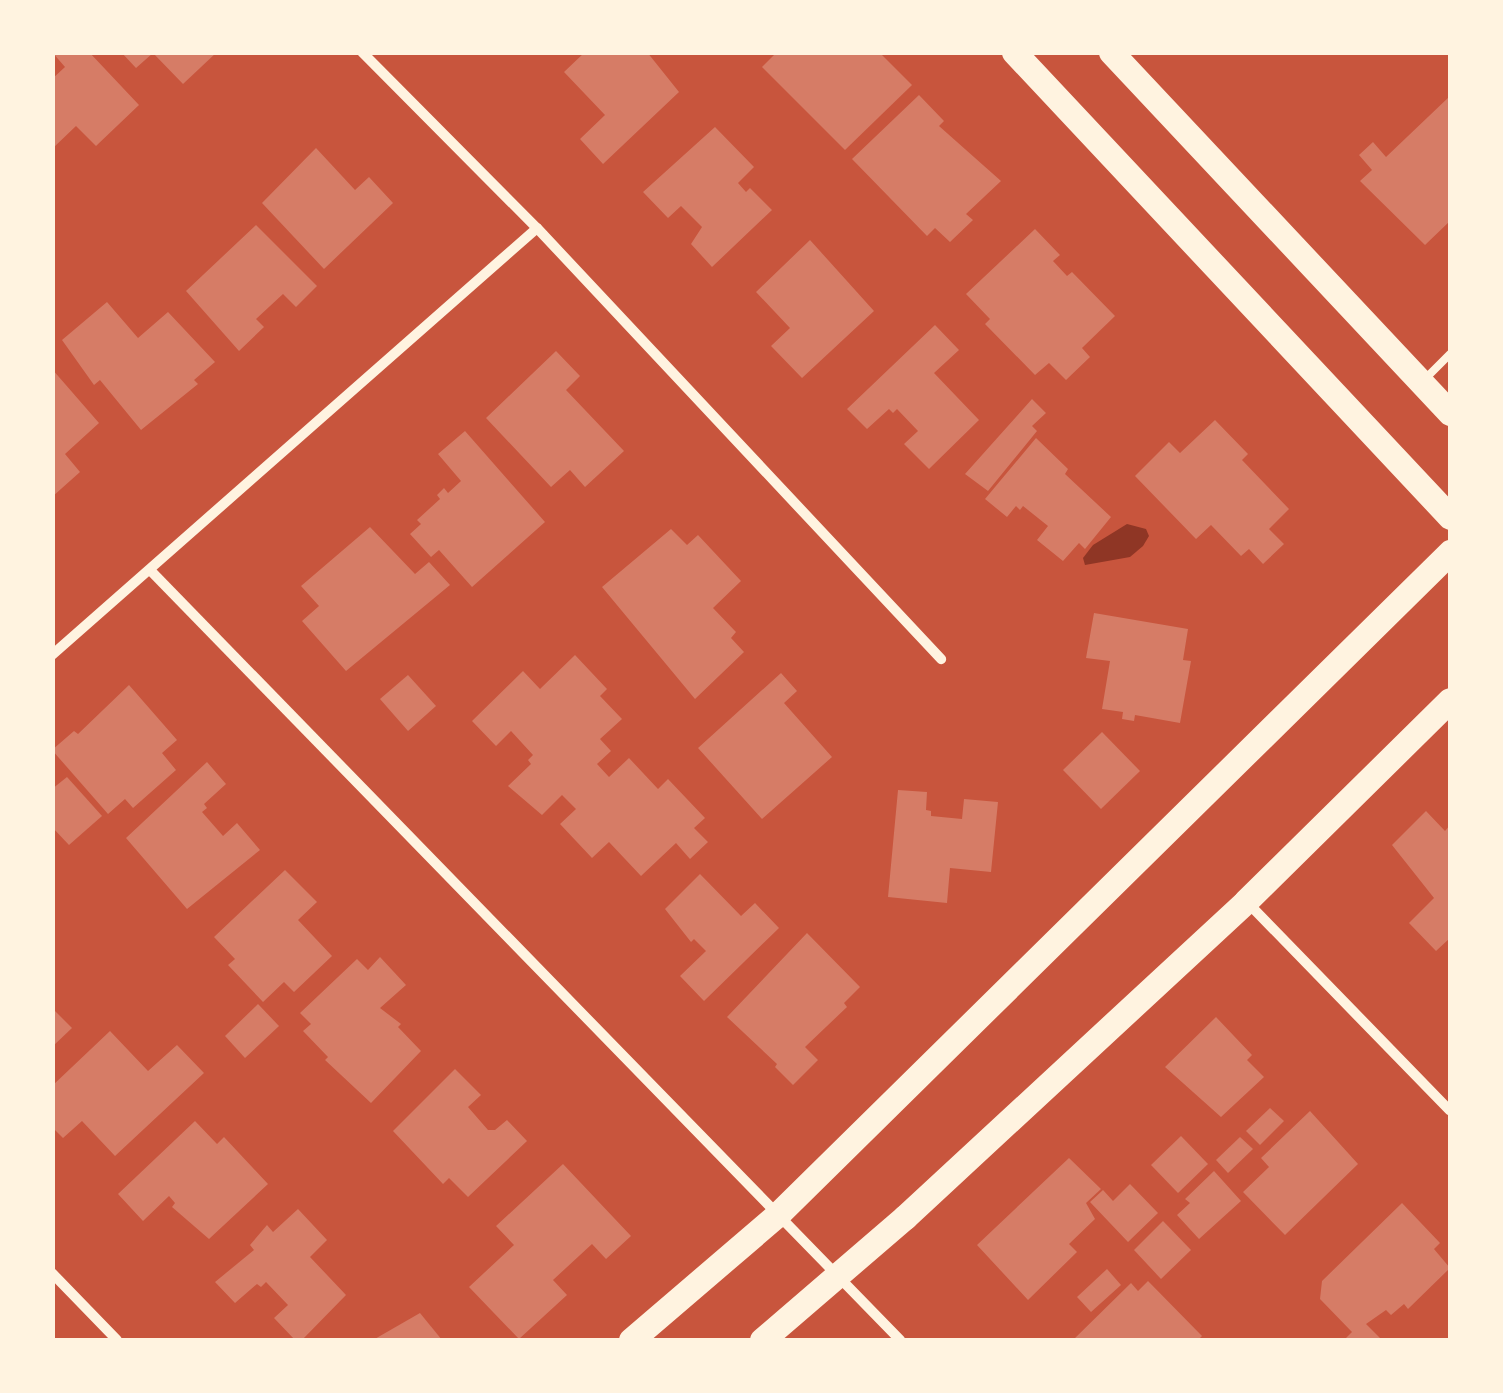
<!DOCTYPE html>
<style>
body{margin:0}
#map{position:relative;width:1503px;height:1393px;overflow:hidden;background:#c8553d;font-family:Inter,sans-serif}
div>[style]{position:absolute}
.water>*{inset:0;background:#8f3625}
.building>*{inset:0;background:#d67c66}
.service>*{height:8px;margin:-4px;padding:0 4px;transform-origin:4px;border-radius:4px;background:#fff3e0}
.minor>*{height:10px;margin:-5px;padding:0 5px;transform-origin:5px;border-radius:5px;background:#fff3e0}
.primary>*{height:25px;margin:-12.5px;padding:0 12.5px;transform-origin:12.5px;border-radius:12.5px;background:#fff3e0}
span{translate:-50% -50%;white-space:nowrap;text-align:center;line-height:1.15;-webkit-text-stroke:10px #fff3e0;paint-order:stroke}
.frame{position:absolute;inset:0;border:55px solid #fff3e0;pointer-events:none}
</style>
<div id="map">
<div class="water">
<i style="clip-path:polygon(1127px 524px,1146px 529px,1149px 536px,1143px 546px,1130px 557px,1085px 565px,1083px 558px,1093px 545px)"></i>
</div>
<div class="building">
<i style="clip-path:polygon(52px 52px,89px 52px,139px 105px,96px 146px,76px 126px,52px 149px,52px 79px,65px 67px)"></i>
<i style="clip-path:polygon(121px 52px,217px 52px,183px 84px,153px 53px,136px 68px)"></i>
<i style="clip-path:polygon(585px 52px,647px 52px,679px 92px,603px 164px,580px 139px,605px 115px,564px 72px)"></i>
<i style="clip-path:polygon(777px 52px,879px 52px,912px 85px,845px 150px,762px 67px)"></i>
<i style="clip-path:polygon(919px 95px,944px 121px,939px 126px,1001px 181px,966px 214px,973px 220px,950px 242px,935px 228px,927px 236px,852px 159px)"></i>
<i style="clip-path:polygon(1450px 96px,1450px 221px,1425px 245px,1360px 181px,1372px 170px,1359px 155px,1373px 142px,1386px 157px)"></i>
<i style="clip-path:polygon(715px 127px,754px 167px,738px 183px,746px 192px,750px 188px,772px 210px,712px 267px,691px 244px,702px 227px,681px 206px,668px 218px,643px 192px)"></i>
<i style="clip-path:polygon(316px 148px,355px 190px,369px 177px,393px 203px,324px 269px,262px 203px)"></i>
<i style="clip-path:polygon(256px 225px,317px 286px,296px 307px,283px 294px,256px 319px,264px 327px,239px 351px,186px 291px)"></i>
<i style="clip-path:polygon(1035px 229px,1060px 255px,1053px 261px,1067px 276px,1072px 272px,1115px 316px,1082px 348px,1090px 357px,1066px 380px,1049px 363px,1035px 375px,985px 324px,990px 319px,966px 294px)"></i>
<i style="clip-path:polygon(810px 240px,874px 311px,802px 378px,771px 346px,790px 328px,756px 292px)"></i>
<i style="clip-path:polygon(107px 302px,138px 338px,168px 312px,215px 362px,194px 380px,198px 384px,141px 430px,100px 380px,94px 385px,62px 340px)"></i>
<i style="clip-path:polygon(935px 325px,959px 350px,934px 373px,979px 420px,929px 469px,904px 444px,918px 431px,897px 409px,893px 413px,889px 409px,867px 429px,847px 409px)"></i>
<i style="clip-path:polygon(556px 351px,580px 376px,566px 390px,624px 451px,585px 487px,570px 470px,551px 487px,486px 418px)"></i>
<i style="clip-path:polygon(52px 369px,99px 423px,65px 454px,80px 472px,52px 497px)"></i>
<i style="clip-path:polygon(1032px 399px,1046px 413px,1032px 426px,1037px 431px,988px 491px,965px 474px)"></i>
<i style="clip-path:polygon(1215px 420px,1248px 454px,1242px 460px,1289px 509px,1269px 529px,1284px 544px,1263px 564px,1249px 549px,1241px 556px,1211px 525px,1196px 539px,1135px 476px,1169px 442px,1180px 453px)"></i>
<i style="clip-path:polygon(465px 431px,545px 522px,472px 587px,439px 550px,431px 557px,410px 534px,421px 524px,417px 520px,440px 499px,437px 495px,444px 488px,448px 493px,461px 481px,438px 454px)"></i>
<i style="clip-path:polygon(1036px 438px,1068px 469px,1065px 474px,1111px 517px,1085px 549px,1079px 543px,1063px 561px,1037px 540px,1048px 526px,1023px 506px,1020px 510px,1016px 506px,1007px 517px,985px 499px)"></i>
<i style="clip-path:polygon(370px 527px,415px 574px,429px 562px,450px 585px,346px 671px,302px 621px,319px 606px,301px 586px)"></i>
<i style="clip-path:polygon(671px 529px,687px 545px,698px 535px,741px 581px,713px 608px,736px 632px,731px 638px,744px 652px,695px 699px,602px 587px)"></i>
<i style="clip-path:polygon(1094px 613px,1188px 629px,1183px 660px,1191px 661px,1180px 723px,1135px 715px,1134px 721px,1122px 719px,1123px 712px,1102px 709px,1110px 661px,1086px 658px)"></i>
<i style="clip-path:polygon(575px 655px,607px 689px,600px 696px,622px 719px,600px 739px,611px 751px,597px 764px,609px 777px,629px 758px,658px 789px,668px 779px,705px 818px,694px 828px,708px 842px,690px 859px,676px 843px,641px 876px,609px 842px,592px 858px,560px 824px,576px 809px,562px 795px,542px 815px,508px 786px,531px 764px,528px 760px,533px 755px,511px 731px,496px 746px,472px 721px,523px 671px,540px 689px)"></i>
<i style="clip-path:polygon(781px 673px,797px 691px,784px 703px,832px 757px,762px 819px,698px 748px)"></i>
<i style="clip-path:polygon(408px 675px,436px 706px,408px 731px,380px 699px)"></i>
<i style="clip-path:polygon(129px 685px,177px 740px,162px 753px,176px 770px,133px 808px,125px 799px,108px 814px,52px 750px,74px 731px,78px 734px)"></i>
<i style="clip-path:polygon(1102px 732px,1140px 771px,1101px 809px,1063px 770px)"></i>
<i style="clip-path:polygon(207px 762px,226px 784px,204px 804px,207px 808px,202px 812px,223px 836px,237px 823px,260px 850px,187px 909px,126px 838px)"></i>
<i style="clip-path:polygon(67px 777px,102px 816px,69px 845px,52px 827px,52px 789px)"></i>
<i style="clip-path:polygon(898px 790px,927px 792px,926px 810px,931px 811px,931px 816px,962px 819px,964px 799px,998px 802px,991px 872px,950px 868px,947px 903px,888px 897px)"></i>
<i style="clip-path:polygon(1426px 811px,1445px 831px,1450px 825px,1450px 938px,1436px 951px,1409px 923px,1434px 898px,1392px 845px)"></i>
<i style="clip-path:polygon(285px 870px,317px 902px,298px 920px,332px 956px,294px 992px,284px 982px,263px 1002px,228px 965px,235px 959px,214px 937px)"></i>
<i style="clip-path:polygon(700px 874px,741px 916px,755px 903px,779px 928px,704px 1001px,680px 976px,706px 951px,694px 939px,691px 942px,665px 909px)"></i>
<i style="clip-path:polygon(807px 933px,860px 987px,844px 1003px,847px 1007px,805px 1047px,818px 1060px,793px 1085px,775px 1067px,777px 1064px,727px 1017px)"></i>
<i style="clip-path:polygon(380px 957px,406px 985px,380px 1008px,401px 1024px,398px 1027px,421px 1051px,371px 1103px,325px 1060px,328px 1057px,303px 1031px,311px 1024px,300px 1013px,357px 959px,368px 970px)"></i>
<i style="clip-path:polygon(258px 1004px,279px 1026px,245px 1058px,225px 1036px)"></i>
<i style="clip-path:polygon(52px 1008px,72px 1028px,52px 1047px)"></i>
<i style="clip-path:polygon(1216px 1017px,1252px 1055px,1247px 1060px,1264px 1077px,1221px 1117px,1165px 1067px)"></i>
<i style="clip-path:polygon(110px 1031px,148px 1071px,177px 1045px,204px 1073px,115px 1156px,82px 1121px,63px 1138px,52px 1127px,52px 1086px)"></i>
<i style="clip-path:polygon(455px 1069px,481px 1095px,468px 1107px,488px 1130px,495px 1130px,507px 1120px,527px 1141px,468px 1197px,449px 1178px,443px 1184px,393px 1131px)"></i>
<i style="clip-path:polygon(1270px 1108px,1284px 1121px,1260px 1145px,1246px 1131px)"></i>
<i style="clip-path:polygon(1310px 1111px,1358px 1164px,1285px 1235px,1243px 1192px,1269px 1167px,1261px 1158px)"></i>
<i style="clip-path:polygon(195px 1121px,217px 1144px,224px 1137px,268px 1184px,209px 1239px,172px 1207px,175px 1203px,169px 1196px,143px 1221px,118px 1194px)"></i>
<i style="clip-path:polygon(1181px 1136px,1208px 1164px,1178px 1193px,1151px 1165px)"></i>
<i style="clip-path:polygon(1240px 1137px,1253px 1149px,1228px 1173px,1216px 1160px)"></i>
<i style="clip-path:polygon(1069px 1158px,1101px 1189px,1086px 1203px,1095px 1219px,1069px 1244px,1077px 1252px,1028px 1300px,977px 1245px)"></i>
<i style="clip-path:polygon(563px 1164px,631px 1236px,606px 1259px,592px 1244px,553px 1280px,567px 1295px,519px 1339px,469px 1287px,514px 1245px,496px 1226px)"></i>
<i style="clip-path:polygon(1214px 1171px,1241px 1201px,1199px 1239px,1177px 1215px,1190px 1203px,1185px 1199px)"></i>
<i style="clip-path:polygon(1130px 1184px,1158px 1213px,1128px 1242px,1090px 1202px,1103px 1190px,1113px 1201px)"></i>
<i style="clip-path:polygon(1402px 1203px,1440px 1243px,1434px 1249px,1450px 1268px,1408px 1309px,1404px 1304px,1391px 1315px,1386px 1310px,1366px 1324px,1382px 1340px,1344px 1340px,1352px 1332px,1320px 1299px,1322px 1281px)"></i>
<i style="clip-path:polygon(298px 1209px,327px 1240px,310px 1257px,346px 1295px,302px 1340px,295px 1340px,274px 1318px,288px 1305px,266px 1282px,261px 1287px,257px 1284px,235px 1303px,215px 1282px,254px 1250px,250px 1245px,267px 1225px,273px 1232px)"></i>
<i style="clip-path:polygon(1163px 1221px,1191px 1250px,1161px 1279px,1134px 1250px)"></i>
<i style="clip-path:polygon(1107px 1269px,1121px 1285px,1091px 1312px,1077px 1297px)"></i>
<i style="clip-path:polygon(1148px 1281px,1202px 1336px,1198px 1340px,1073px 1340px,1131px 1283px,1138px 1291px)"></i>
<i style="clip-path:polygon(420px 1313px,442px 1340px,373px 1340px)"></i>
</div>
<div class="service">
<i style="left:1425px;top:379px;width:35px;rotate:-45deg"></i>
</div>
<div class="minor">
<i style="left:362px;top:52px;width:248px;rotate:45.2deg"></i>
<i style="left:537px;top:228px;width:591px;rotate:46.85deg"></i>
<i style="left:150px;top:570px;width:1075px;rotate:45.75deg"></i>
<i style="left:52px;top:655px;width:646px;rotate:-41.36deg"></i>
<i style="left:1247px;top:902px;width:291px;rotate:45.8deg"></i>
<i style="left:52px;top:1273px;width:93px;rotate:45.9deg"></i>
</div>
<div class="primary">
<i style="left:1014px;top:52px;width:637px;rotate:46.84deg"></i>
<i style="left:1111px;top:52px;width:495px;rotate:46.8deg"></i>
<i style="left:631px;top:1340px;width:192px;rotate:-40.6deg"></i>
<i style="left:777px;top:1215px;width:945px;rotate:-44.57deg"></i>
<i style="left:762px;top:1340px;width:189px;rotate:-40.7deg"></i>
<i style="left:905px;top:1217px;width:465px;rotate:-42.8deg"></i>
<i style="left:1246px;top:901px;width:286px;rotate:-44.6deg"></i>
</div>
<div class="frame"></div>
</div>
